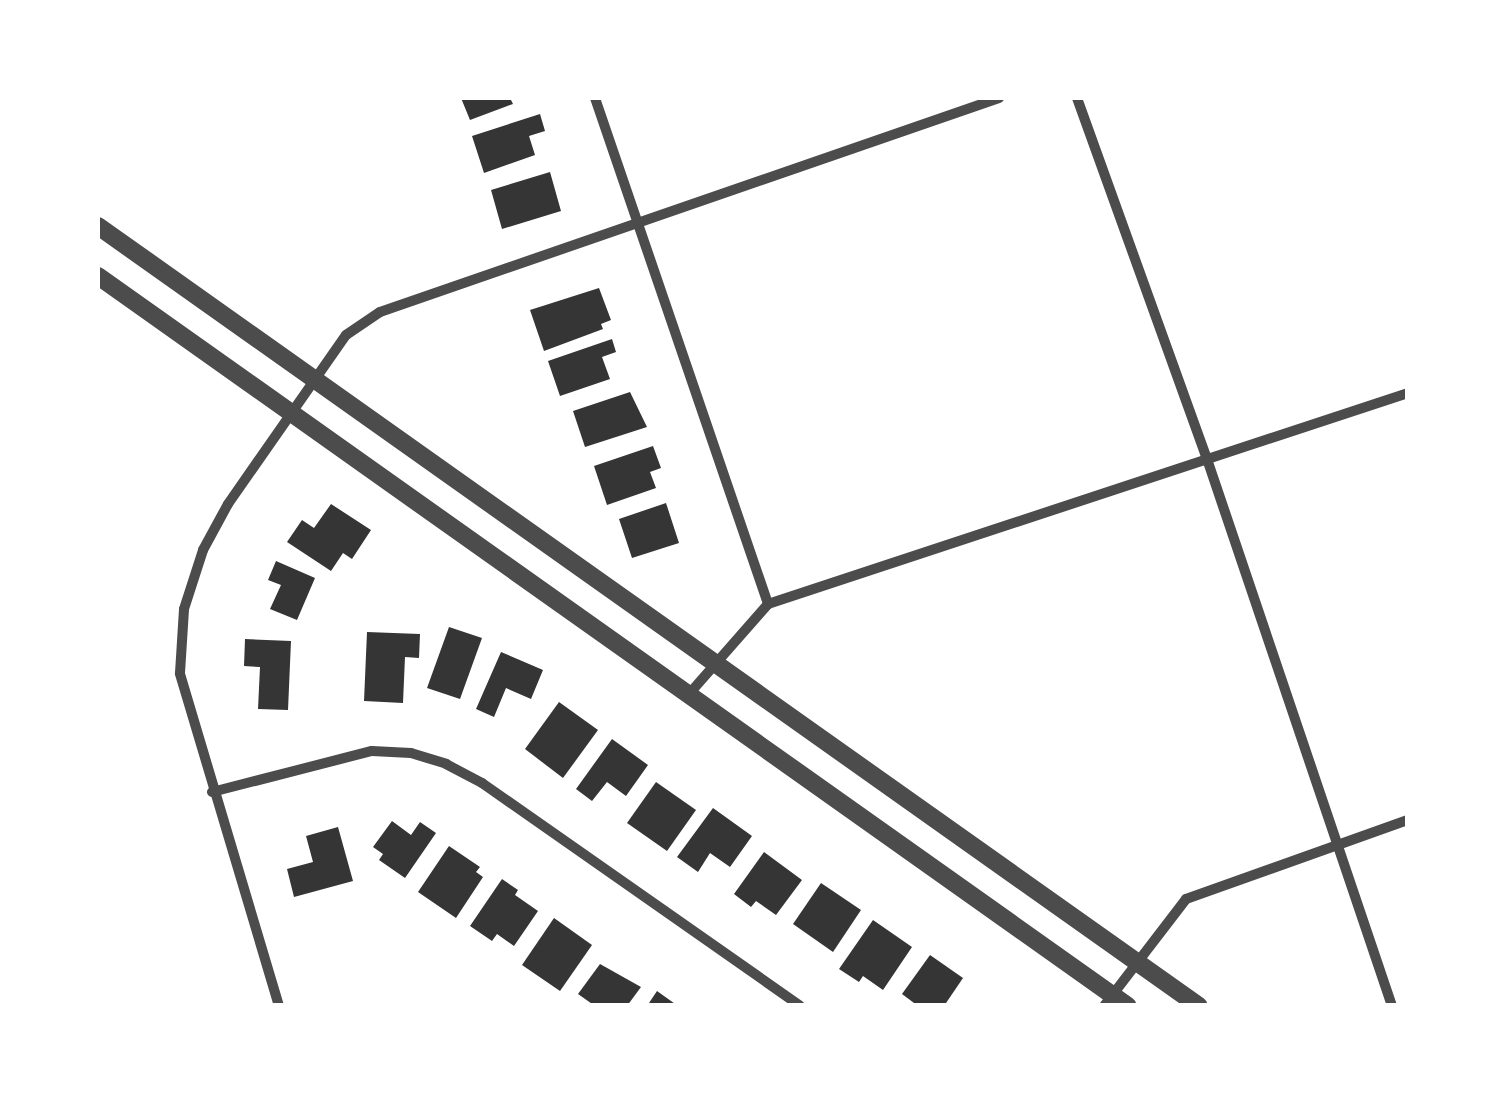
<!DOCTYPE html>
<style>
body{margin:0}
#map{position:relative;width:1505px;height:1103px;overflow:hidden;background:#fff;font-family:"Exo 2",sans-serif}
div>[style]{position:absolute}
.building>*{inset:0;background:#353535}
.minor>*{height:10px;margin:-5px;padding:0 5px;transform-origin:5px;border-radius:5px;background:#4c4c4c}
.tertiary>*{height:18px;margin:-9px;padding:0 9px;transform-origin:9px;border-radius:9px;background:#4c4c4c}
span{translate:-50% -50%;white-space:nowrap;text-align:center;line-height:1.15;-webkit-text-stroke:8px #fff;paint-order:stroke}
.frame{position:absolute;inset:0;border:100px solid #fff;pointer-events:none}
</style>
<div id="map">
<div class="building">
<i style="clip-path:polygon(461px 98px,510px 98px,513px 104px,470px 120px)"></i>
<i style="clip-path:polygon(540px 114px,545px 131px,529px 136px,535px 155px,484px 173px,472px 136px)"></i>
<i style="clip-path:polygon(550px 172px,561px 211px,502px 229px,491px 190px)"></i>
<i style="clip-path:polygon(599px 288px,611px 320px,601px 324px,603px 329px,544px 351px,530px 310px)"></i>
<i style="clip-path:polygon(612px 339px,616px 352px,602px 357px,610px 379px,560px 396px,548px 361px)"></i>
<i style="clip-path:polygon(630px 392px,647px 427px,585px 447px,573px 411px)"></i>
<i style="clip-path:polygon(653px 446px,661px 468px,650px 472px,656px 488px,607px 505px,594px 466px)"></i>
<i style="clip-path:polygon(666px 503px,679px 543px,632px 558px,619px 519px)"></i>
<i style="clip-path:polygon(331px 504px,371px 530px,352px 559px,343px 553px,331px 571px,287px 542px,302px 520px,314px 528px)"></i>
<i style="clip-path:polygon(276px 561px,315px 578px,297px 620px,270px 609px,281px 585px,268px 580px)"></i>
<i style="clip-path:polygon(449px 627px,482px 638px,460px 699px,427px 688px)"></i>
<i style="clip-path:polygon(367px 632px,420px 634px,419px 658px,405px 657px,403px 703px,364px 701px)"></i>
<i style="clip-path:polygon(245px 639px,291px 641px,288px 710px,258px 709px,260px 667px,244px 666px)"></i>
<i style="clip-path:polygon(501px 652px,543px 670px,531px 699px,506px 688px,494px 717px,476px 709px)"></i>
<i style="clip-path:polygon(559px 702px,598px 730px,563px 778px,525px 749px)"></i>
<i style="clip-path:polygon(612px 739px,648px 765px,626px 796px,607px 782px,592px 801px,576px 789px)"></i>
<i style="clip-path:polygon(656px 782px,696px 810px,667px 851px,627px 823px)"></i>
<i style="clip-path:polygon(713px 808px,752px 836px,730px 867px,710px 853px,698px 872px,677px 857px)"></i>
<i style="clip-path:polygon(392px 821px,411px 835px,420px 822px,436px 833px,405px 878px,379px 860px,383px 854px,373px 847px)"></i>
<i style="clip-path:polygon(338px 827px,353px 881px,294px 897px,287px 869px,313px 862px,306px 836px)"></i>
<i style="clip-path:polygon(449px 846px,480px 867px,476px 872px,483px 877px,456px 918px,418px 892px)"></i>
<i style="clip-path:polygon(764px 852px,802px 880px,776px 915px,756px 901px,751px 907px,734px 894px)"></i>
<i style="clip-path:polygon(502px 879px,518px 890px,515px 895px,538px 911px,514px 946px,497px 934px,492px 941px,470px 926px)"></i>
<i style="clip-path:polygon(821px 883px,861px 910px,833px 952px,793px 924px)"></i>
<i style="clip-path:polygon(554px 918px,592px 945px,560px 991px,522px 965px)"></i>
<i style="clip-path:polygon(873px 920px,912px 947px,883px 990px,863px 976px,859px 982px,839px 969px)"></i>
<i style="clip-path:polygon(930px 955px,963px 978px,944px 1006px,918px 1006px,902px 994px)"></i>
<i style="clip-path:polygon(600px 964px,641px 987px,627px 1006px,595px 1006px,578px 994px)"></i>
<i style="clip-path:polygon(657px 991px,678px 1006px,647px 1006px)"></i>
</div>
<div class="minor">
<i style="left:595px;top:98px;width:535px;rotate:71.12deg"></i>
<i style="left:1077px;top:98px;width:384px;rotate:70.2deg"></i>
<i style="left:1207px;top:459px;width:577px;rotate:71.31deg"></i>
<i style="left:689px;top:694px;width:120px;rotate:-48.7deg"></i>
<i style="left:768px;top:604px;width:674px;rotate:-18.25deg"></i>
<i style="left:212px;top:792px;width:165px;rotate:-14.4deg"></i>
<i style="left:372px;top:751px;width:39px;rotate:3deg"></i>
<i style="left:411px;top:753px;width:37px;rotate:17deg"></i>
<i style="left:446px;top:764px;width:41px;rotate:27.8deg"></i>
<i style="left:482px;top:783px;width:388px;rotate:35deg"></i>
<i style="left:279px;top:1006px;width:347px;rotate:-106.6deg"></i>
<i style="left:180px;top:673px;width:64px;rotate:-86.4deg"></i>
<i style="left:184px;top:609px;width:62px;rotate:-72.1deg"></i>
<i style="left:203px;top:550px;width:52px;rotate:-61.5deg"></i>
<i style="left:228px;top:504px;width:206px;rotate:-55.1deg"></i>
<i style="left:346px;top:335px;width:41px;rotate:-34.1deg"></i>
<i style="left:380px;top:312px;width:655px;rotate:-19.07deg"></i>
<i style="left:1104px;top:1006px;width:135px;rotate:-52.5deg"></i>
<i style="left:1186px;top:899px;width:236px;rotate:-19.6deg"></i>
</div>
<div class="tertiary">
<i style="left:98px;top:226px;width:1349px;rotate:35.32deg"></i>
<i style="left:98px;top:276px;width:1262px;rotate:35.33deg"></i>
</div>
<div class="frame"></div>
</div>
